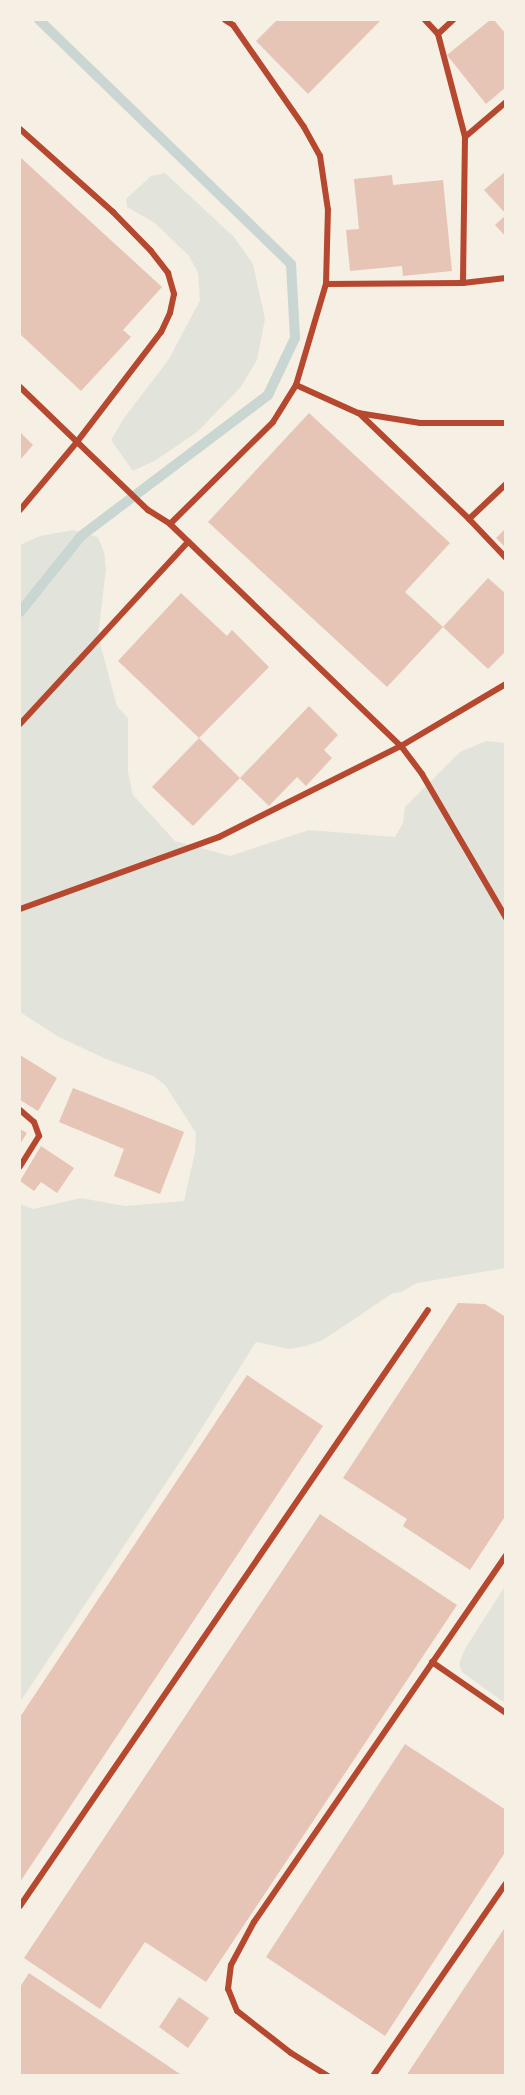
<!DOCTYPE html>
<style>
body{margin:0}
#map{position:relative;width:525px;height:2095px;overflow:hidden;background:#f6efe4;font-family:Ubuntu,sans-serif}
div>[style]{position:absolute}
.green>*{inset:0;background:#e2e4dc}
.stream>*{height:10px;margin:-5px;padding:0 5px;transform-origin:5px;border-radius:5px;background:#c9d6d2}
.building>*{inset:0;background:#e6c5b7}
.minor>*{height:6px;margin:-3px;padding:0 3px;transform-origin:3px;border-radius:3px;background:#b5482f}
span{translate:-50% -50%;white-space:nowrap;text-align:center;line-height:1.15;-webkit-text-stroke:4.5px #f6efe4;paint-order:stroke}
.frame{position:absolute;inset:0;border:21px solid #f6efe4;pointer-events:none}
</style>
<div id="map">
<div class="green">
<i style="clip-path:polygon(165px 173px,234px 237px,253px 264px,265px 319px,257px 360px,240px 388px,197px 432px,156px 460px,133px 471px,111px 440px,124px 418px,169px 359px,200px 300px,198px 273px,189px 256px,155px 223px,127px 207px,126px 199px,151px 176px)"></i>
<i style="clip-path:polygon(73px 530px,98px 537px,104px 552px,106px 569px,98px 636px,117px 706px,128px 718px,128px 772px,133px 795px,175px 841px,230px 856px,309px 830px,395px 837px,403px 823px,405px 807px,460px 752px,486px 741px,505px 743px,506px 1268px,417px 1283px,401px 1292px,393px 1293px,323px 1340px,306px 1346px,289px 1349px,256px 1342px,193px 1442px,20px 1702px,20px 1204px,33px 1209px,81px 1198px,125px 1206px,184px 1201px,195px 1152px,196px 1133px,165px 1085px,153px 1076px,106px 1059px,57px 1036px,20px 1012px,20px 545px,40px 536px)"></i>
<i style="clip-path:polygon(505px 1586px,506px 1703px,505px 1703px,462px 1672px,459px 1664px,465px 1649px)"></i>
</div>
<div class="stream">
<i style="left:20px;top:612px;width:97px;rotate:-51.2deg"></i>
<i style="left:81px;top:536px;width:234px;rotate:-37deg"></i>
<i style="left:268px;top:395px;width:63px;rotate:-64.7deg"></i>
<i style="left:295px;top:338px;width:74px;rotate:-93.1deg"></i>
<i style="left:291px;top:264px;width:351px;rotate:-135.9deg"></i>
</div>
<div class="building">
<i style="clip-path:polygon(277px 20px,381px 20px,308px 94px,256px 41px)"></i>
<i style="clip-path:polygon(490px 20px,494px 20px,506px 34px,506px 87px,486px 104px,447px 55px)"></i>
<i style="clip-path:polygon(20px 157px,162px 287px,123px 330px,131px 337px,81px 391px,20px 334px)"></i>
<i style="clip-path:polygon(506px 171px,506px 214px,484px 190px)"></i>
<i style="clip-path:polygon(392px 175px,393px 185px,443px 180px,452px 271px,403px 276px,402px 266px,350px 271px,346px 230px,359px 229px,354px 179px)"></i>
<i style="clip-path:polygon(506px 215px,506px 237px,495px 225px)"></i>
<i style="clip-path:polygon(309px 413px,450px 543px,405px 592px,443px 627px,387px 687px,208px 522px)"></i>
<i style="clip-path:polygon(20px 432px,33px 445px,20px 460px)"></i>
<i style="clip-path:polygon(506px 528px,506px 548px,496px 538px)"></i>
<i style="clip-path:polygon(488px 578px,506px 594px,506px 651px,488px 669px,443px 627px)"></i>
<i style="clip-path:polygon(181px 593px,227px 636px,232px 630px,269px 667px,199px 738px,118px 661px)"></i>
<i style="clip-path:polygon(309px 706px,338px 735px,324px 750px,332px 758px,306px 786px,297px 777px,269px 806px,240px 778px)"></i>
<i style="clip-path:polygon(199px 738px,240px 778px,193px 826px,152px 787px)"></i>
<i style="clip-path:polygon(20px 1055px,57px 1078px,38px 1111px,20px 1100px)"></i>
<i style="clip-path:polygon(73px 1088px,184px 1132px,160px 1194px,114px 1176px,124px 1149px,59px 1122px)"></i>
<i style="clip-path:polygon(20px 1129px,27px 1133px,20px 1144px)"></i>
<i style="clip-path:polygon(41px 1146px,74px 1168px,57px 1193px,41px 1182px,34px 1191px,20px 1181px)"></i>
<i style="clip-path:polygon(458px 1303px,485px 1304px,506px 1317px,506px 1515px,470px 1570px,403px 1526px,407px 1519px,343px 1478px)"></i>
<i style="clip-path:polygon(247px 1375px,323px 1426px,20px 1882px,20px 1717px)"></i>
<i style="clip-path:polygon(320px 1514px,457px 1605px,206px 1982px,145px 1942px,100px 2009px,24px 1958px)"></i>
<i style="clip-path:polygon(405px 1744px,506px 1810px,506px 1851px,385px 2036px,266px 1957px)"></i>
<i style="clip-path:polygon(506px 1926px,506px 2076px,406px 2076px,465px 1987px)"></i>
<i style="clip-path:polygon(29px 1973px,131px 2041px,183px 2076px,20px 2076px,20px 1987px)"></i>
<i style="clip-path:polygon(179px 1997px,209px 2018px,188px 2048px,159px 2027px)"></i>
</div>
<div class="minor">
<i style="left:425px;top:20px;width:19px;rotate:47deg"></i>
<i style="left:438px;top:34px;width:106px;rotate:75.3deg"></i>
<i style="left:465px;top:137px;width:146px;rotate:90.8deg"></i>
<i style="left:438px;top:34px;width:21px;rotate:-43deg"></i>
<i style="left:20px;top:129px;width:125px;rotate:41.7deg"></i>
<i style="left:113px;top:212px;width:54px;rotate:45.7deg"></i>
<i style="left:151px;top:251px;width:28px;rotate:52deg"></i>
<i style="left:168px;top:273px;width:22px;rotate:74deg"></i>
<i style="left:174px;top:294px;width:19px;rotate:102deg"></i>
<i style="left:170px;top:313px;width:21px;rotate:115deg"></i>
<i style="left:161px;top:332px;width:138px;rotate:127.4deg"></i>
<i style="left:77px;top:442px;width:89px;rotate:130deg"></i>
<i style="left:465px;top:137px;width:54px;rotate:-40.5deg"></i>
<i style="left:326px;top:284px;width:137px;rotate:-0.4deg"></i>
<i style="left:463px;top:283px;width:43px;rotate:-6.6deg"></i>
<i style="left:296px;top:385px;width:68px;rotate:24.3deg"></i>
<i style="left:358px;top:413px;width:63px;rotate:9.2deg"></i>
<i style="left:420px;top:423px;width:86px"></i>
<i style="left:20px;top:387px;width:178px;rotate:43.9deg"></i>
<i style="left:148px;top:510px;width:26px;rotate:32deg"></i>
<i style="left:170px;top:524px;width:320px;rotate:43.9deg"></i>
<i style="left:401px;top:746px;width:35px;rotate:53deg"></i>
<i style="left:422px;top:774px;width:167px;rotate:59.7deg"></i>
<i style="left:359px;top:413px;width:153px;rotate:43.9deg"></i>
<i style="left:469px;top:519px;width:54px;rotate:46.5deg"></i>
<i style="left:469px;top:519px;width:51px;rotate:-43.4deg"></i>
<i style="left:170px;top:524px;width:145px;rotate:-44.7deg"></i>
<i style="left:273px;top:422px;width:44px;rotate:-58.1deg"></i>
<i style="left:296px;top:385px;width:105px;rotate:-73.5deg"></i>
<i style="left:326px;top:284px;width:74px;rotate:-88.5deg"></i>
<i style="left:328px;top:210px;width:55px;rotate:-98.4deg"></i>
<i style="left:320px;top:156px;width:33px;rotate:-119deg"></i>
<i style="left:304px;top:127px;width:124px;rotate:-124.8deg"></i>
<i style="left:233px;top:25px;width:9px;rotate:-148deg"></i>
<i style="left:20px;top:724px;width:248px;rotate:-47.3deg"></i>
<i style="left:20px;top:909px;width:212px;rotate:-19.9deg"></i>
<i style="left:219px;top:837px;width:203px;rotate:-26.6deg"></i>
<i style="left:401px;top:746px;width:122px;rotate:-30.6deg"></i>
<i style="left:20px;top:1110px;width:18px;rotate:41deg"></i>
<i style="left:34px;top:1122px;width:15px;rotate:70deg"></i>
<i style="left:39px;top:1136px;width:36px;rotate:122deg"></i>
<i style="left:432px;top:1662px;width:90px;rotate:34.6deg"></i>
<i style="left:20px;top:1906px;width:722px;rotate:-55.61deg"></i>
<i style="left:328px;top:2076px;width:44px;rotate:-148.1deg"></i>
<i style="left:291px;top:2053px;width:68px;rotate:-142.1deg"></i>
<i style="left:237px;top:2011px;width:24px;rotate:-112deg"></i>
<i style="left:228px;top:1989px;width:24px;rotate:-83deg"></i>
<i style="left:231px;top:1965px;width:49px;rotate:-61.9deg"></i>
<i style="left:254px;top:1922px;width:445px;rotate:-55.5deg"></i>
<i style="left:373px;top:2076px;width:234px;rotate:-55.4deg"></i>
</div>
<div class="frame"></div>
</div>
